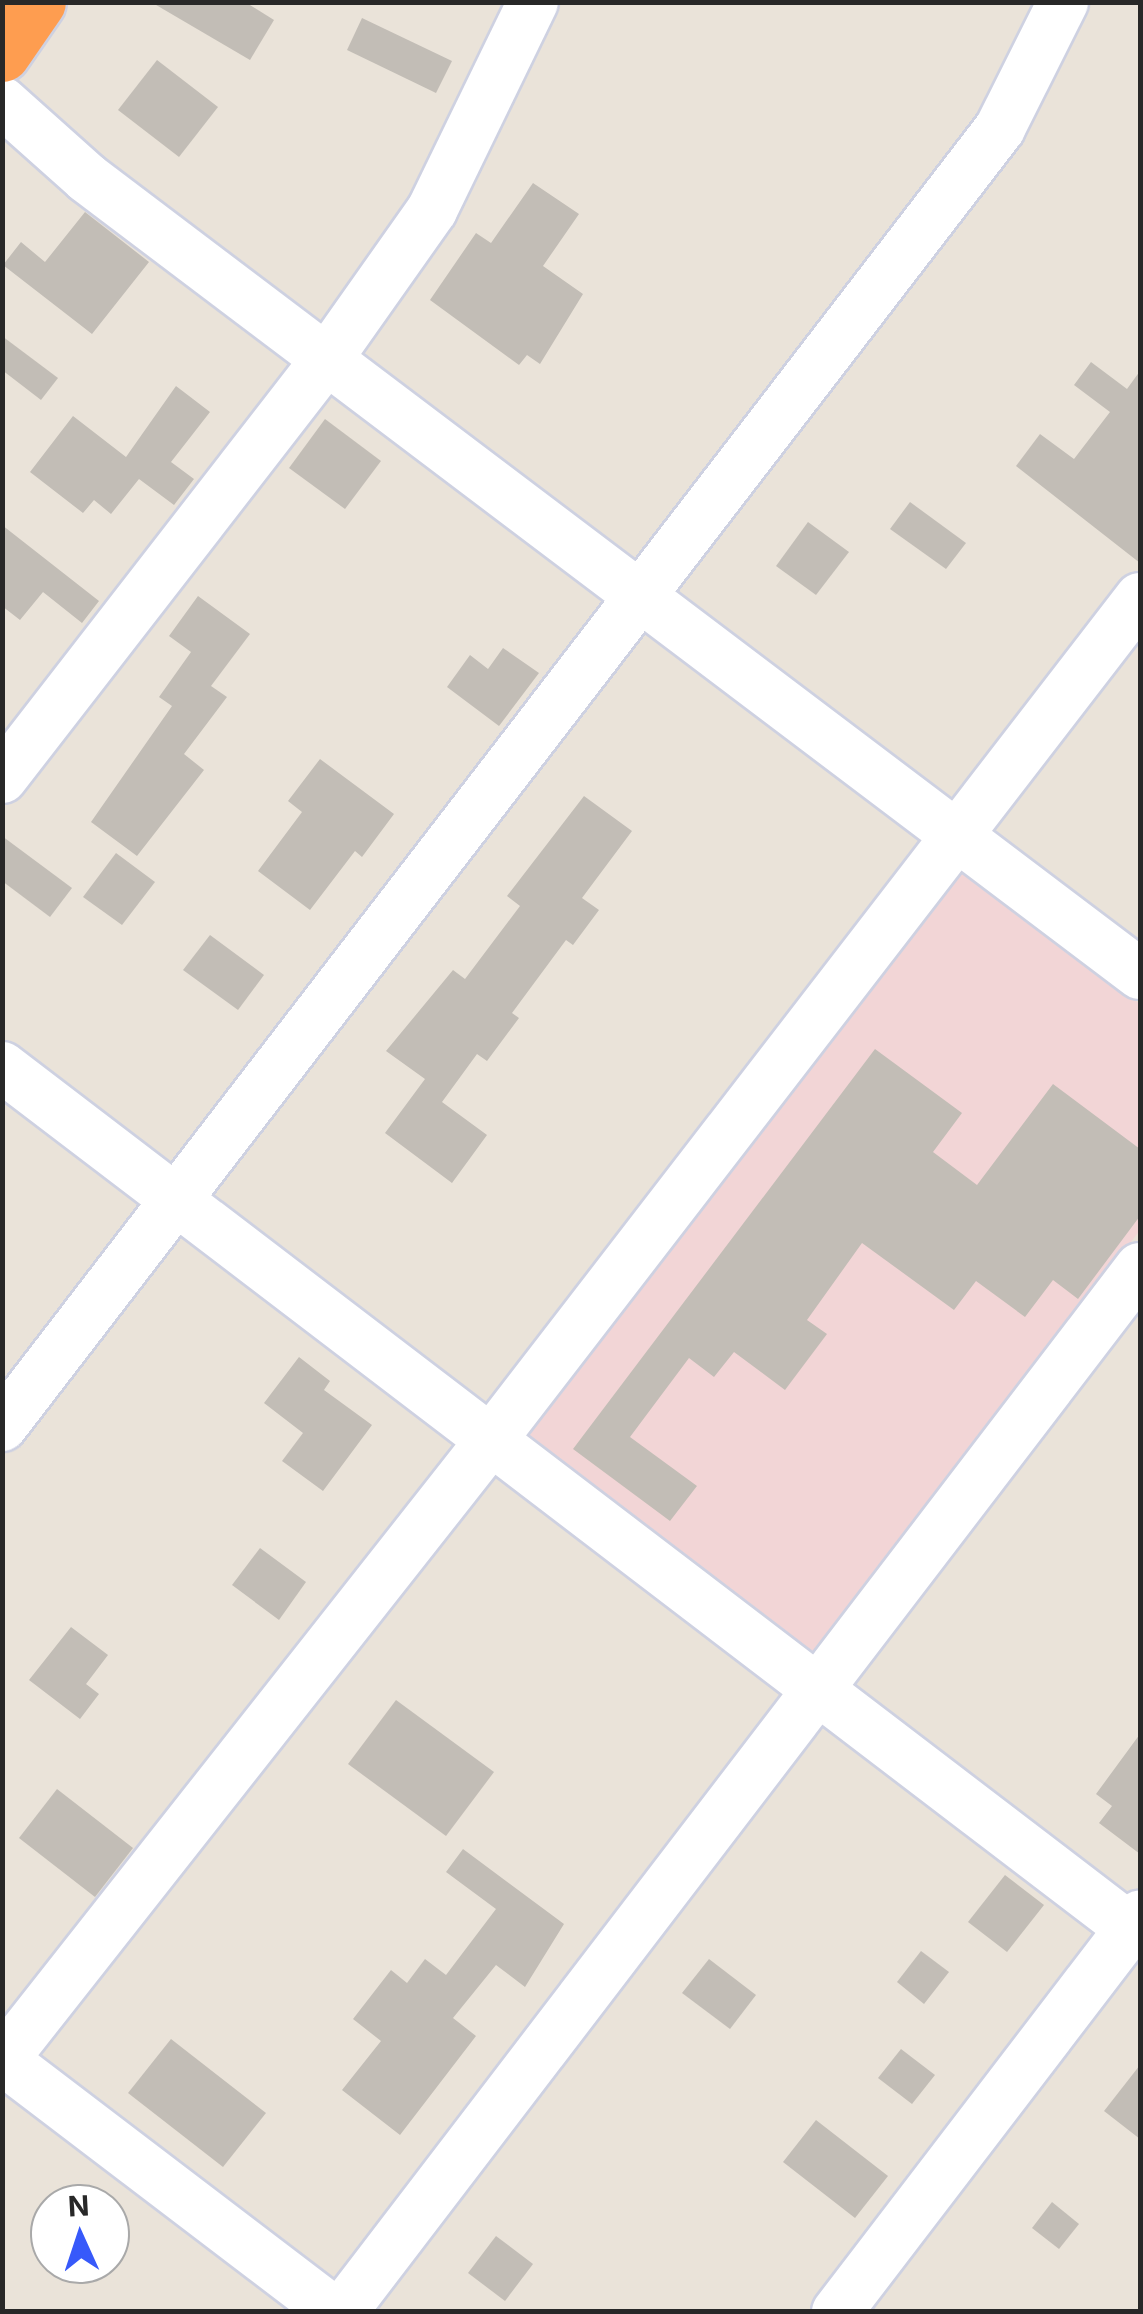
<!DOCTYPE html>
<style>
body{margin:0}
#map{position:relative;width:1143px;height:2314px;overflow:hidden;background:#eae3d9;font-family:Inter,sans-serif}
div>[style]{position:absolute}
.medical>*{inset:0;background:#f2d5d6}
.building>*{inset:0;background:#c2bdb6}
.roads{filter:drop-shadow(2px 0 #ced1e1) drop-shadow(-2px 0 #ced1e1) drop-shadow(0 2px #ced1e1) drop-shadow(0 -2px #ced1e1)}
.minor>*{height:50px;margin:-25px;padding:0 25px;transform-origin:25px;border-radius:25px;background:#fff}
.highway>*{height:55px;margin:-27.5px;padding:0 27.5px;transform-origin:27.5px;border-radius:27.5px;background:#fe9d50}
span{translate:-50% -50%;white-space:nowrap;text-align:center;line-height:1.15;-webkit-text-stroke:9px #fff;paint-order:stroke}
.frame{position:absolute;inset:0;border:5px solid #282828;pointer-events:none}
.north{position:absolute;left:30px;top:2184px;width:100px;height:100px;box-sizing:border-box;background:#fff;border:2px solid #a9a9a9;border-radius:50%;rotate:357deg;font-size:28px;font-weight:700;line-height:40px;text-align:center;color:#282828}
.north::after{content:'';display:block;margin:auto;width:35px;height:45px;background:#3759fa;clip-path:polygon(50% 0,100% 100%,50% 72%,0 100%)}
</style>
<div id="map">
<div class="medical">
<i style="clip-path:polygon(959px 867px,1140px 1004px,1140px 1230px,817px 1658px,514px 1437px)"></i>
</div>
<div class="building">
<i style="clip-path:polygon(151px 2px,245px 2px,274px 20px,250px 60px)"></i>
<i style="clip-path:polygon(362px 18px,452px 61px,436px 93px,347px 50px)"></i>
<i style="clip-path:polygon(157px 60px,218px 107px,179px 157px,118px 110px)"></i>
<i style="clip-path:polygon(533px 183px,579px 214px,543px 266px,583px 294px,540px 364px,527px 355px,519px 365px,430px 300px,476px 233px,491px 243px)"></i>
<i style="clip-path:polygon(85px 212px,149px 262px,92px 334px,3px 265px,21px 242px,45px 262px)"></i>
<i style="clip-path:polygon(2px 336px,58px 378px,41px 400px,2px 370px)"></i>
<i style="clip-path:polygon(1091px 362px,1127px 389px,1140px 371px,1140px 563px,1016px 466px,1040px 434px,1074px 459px,1110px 412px,1074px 385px)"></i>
<i style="clip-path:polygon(176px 386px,210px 412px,171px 462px,194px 479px,174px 505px,139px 479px,111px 514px,94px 500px,83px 513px,30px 472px,73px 416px,126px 457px)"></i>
<i style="clip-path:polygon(325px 419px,381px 461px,345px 509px,289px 468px)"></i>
<i style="clip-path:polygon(910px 502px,966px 543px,946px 569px,890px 529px)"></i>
<i style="clip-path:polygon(808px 522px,849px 552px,816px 595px,776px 566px)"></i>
<i style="clip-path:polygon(2px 525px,99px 601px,82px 623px,43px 592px,20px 620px,2px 606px)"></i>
<i style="clip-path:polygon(198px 596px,250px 634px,211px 686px,227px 697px,184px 754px,204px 770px,137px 856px,91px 822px,172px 706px,159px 697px,191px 652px,169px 636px)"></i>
<i style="clip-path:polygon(503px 648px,539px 673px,499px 726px,447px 687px,470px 655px,488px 669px)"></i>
<i style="clip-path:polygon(320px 759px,394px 814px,362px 857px,355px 851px,310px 910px,258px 871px,302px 812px,288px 801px)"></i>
<i style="clip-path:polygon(584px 796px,632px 831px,582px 898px,599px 910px,573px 945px,566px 940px,512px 1013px,519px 1018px,487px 1061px,477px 1054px,442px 1102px,487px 1135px,452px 1183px,385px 1133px,425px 1079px,386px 1051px,453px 970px,465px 979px,520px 906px,507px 896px)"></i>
<i style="clip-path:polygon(2px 836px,72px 888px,50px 917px,2px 881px)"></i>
<i style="clip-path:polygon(116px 853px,155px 882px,122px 925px,83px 897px)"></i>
<i style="clip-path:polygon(210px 935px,264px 975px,238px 1010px,183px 970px)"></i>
<i style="clip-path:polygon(875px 1049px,962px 1113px,933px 1152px,977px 1185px,1053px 1084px,1140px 1149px,1140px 1216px,1078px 1299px,1053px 1280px,1025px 1317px,976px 1281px,954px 1310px,862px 1243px,807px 1320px,827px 1334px,785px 1390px,734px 1352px,714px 1377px,689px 1358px,630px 1437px,697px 1486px,670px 1521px,573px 1449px)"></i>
<i style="clip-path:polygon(299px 1357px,330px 1381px,324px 1390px,372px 1425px,323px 1491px,282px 1461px,303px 1433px,264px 1403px)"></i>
<i style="clip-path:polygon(260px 1548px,306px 1582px,279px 1620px,232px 1585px)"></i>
<i style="clip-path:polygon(71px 1627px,108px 1655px,86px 1684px,99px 1694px,80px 1719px,29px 1680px)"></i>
<i style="clip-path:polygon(396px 1700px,494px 1772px,446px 1836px,348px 1764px)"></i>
<i style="clip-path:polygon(1140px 1734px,1140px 1854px,1099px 1823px,1112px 1806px,1096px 1794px)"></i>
<i style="clip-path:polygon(57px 1789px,133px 1848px,95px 1897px,19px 1838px)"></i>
<i style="clip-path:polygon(463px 1849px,564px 1924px,525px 1987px,496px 1965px,453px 2018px,476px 2036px,400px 2135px,342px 2090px,381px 2041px,353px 2019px,391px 1970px,407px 1983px,425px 1959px,446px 1975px,496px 1909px,446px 1872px)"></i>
<i style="clip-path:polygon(1005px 1875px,1044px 1905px,1007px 1952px,968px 1922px)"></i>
<i style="clip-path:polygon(921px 1951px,949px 1972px,924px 2004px,897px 1982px)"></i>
<i style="clip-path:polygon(709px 1959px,756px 1995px,730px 2029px,682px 1993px)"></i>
<i style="clip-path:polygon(171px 2039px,266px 2113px,223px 2167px,128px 2093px)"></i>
<i style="clip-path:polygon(901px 2049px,935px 2075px,912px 2104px,878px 2078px)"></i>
<i style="clip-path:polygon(1140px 2065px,1140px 2139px,1104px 2111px)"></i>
<i style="clip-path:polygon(816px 2120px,888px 2176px,855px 2218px,783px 2162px)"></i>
<i style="clip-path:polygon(1052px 2202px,1079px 2224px,1059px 2249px,1032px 2228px)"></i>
<i style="clip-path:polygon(496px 2236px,533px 2264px,505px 2301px,468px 2273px)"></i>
</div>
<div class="roads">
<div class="minor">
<i style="left:2px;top:102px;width:114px;rotate:41.8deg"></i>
<i style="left:87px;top:178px;width:1320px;rotate:37.09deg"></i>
<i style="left:2px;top:778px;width:534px;rotate:-52.23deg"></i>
<i style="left:329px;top:356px;width:179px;rotate:-54.8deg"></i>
<i style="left:432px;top:210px;width:231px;rotate:-64.1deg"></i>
<i style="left:2px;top:1067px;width:615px;rotate:37.34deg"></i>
<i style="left:491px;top:1440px;width:790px;rotate:128.22deg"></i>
<i style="left:2px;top:1426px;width:1637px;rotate:-52.44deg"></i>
<i style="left:1000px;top:128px;width:141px;rotate:-63.4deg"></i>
<i style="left:1130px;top:1928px;width:804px;rotate:-142.63deg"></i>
<i style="left:491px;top:1440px;width:1063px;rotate:-52.38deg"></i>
<i style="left:2px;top:2059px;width:417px;rotate:37.3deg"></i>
<i style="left:342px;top:2312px;width:1314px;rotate:-52.61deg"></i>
<i style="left:837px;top:2312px;width:499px;rotate:-52.6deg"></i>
</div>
<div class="highway">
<i style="left:2px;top:54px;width:63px;rotate:-55.3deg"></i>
</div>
</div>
<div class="frame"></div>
<div class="north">N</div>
</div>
